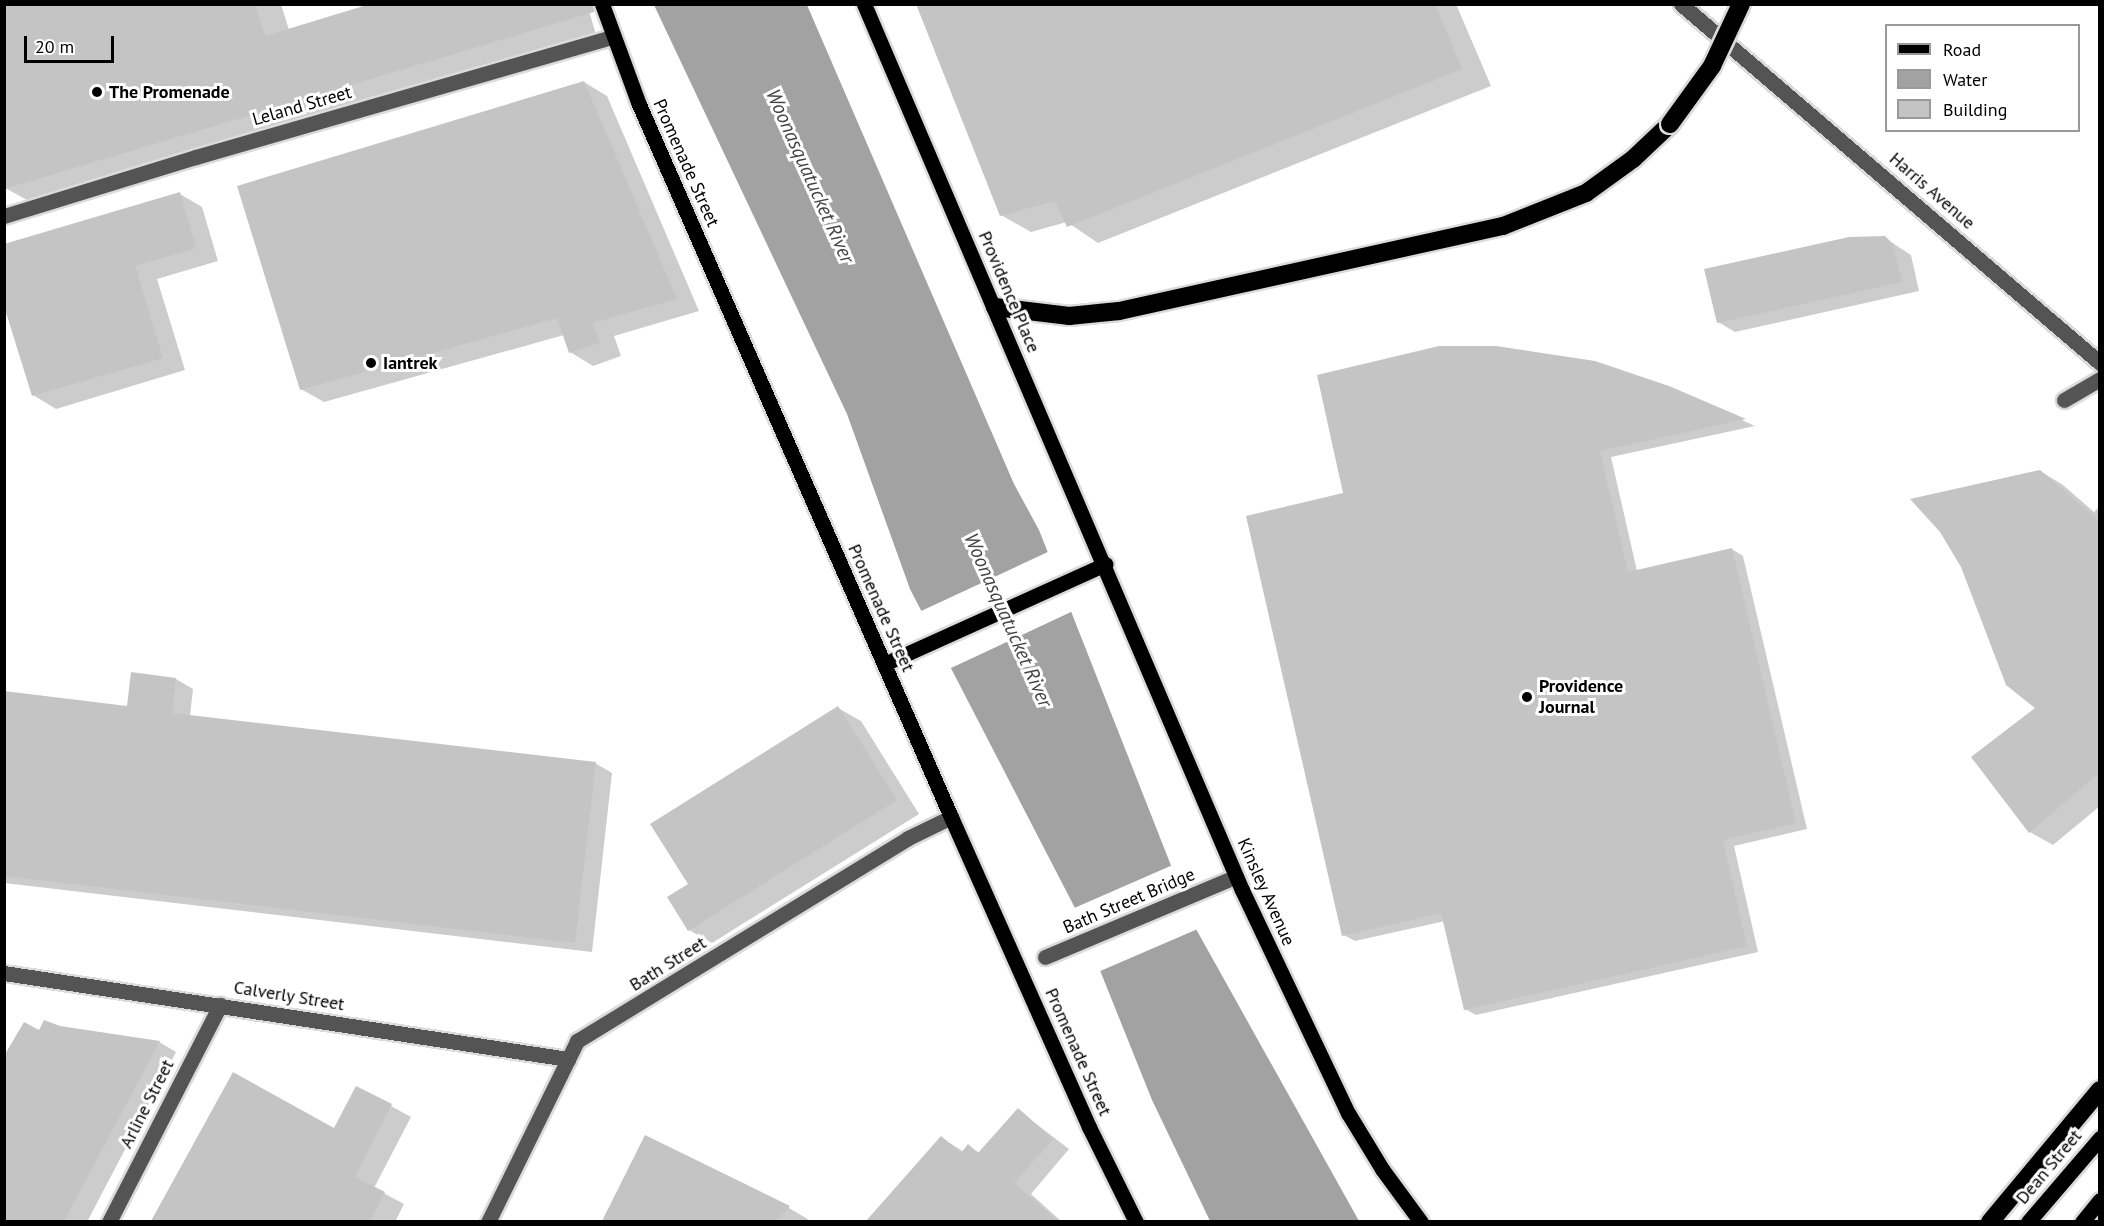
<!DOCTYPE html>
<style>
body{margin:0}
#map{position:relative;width:2104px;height:1226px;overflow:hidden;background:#fff;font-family:"PT Sans",sans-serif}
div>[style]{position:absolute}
.water>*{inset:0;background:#a2a2a2}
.pier>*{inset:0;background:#fff}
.shadow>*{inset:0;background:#0003}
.building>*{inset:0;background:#c4c4c4}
.roads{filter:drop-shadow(2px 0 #dbdbdb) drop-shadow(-2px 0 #dbdbdb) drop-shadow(0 2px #dbdbdb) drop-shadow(0 -2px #dbdbdb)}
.minor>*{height:15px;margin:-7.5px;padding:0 7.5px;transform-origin:7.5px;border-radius:7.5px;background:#545454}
.major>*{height:15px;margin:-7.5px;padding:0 7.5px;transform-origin:7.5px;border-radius:7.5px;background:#000}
.highway>*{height:18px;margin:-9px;padding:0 9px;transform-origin:9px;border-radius:9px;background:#000}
.bridges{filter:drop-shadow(2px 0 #dbdbdb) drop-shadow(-2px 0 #dbdbdb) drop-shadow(0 2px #dbdbdb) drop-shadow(0 -2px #dbdbdb)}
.highway-bridge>*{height:18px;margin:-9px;padding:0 9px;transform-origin:9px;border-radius:9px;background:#000}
.dots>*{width:16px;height:16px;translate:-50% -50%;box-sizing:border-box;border:3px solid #fff;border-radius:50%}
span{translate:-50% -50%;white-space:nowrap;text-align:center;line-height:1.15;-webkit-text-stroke:6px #fff;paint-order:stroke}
.poi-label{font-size:18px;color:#000;font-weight:700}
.left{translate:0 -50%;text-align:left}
.street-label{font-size:18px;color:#000}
.water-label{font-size:20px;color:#434343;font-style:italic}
.frame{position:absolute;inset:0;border:6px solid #000;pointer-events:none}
.legend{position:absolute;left:1885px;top:24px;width:195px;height:108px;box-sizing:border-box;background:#fff;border:2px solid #999;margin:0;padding:8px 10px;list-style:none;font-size:18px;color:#000}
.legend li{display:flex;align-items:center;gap:12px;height:30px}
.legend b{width:30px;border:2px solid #999}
.scale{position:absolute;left:24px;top:36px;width:90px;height:27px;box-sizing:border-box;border:3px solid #000;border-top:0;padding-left:8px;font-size:18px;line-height:21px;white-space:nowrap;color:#000;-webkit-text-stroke:4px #fff;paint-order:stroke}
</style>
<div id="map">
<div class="water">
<i style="clip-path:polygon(654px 5px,807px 5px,1014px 484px,1039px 530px,1196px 929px,1359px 1221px,1210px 1221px,1152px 1100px,1075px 908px,910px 589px,847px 414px)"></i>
</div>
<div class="pier">
<i style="clip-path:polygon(1050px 551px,1073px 611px,949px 669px,919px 612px)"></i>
<i style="clip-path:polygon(1175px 864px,1200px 928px,1098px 972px,1072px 909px)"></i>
</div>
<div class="shadow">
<i style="clip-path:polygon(4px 4px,281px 4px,289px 30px,587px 4px,597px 38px,38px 206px,5px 188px)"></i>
<i style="clip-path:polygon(917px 4px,1456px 4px,1491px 86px,1098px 243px,1067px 222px,1031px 232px,1001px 215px)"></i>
<i style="clip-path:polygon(584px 82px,607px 96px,699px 311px,614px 336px,621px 356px,593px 366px,570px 352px,564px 335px,324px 402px,301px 389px)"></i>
<i style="clip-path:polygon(180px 194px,202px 207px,218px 261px,157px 279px,185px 370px,56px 409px,33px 395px)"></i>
<i style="clip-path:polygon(1885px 238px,1911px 255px,1919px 291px,1735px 332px,1718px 322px)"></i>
<i style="clip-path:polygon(1669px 387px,1755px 426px,1611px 457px,1637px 571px,1732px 549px,1743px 556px,1807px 829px,1734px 846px,1758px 952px,1476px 1015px,1465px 1009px,1445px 921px,1355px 941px,1344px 935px,1345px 495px)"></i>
<i style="clip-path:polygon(2040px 471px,2063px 485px,2094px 512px,2100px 506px,2100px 806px,2053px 845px,2030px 832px,1973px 757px,2037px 708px)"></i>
<i style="clip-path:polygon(176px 679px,193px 689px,190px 716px,595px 763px,612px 773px,592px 952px,4px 883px,4px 696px,129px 707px)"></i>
<i style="clip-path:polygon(838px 708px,861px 721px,919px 814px,712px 943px,689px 930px,690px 885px)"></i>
<i style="clip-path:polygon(59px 1028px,159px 1042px,176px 1052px,87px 1222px,4px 1222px,4px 1059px)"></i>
<i style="clip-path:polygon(233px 1074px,334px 1130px,391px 1106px,411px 1117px,374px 1188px,404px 1204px,395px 1222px,152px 1222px)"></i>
<i style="clip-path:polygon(1018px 1110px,1069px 1149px,1031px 1194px,1062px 1222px,868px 1222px,942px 1138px,964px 1152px,968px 1146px,980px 1153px)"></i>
<i style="clip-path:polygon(645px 1137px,789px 1208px,811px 1221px,604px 1222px)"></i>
</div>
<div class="building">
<i style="clip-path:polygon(4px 4px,255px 4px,265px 36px,370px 4px,593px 4px,594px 12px,4px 189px)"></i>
<i style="clip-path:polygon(916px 4px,1435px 4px,1462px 69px,1067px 227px,1055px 201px,1000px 216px)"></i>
<i style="clip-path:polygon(584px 81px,677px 299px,592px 323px,600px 343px,569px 353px,557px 318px,300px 390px,237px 186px)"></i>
<i style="clip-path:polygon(180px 192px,196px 248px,135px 266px,163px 358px,32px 396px,4px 306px,4px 244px)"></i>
<i style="clip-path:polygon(1885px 236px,1893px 244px,1902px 282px,1717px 323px,1704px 269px,1849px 237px)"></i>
<i style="clip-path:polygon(1439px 346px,1496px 346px,1595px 361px,1669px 386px,1746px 419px,1600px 451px,1628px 572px,1732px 548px,1796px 823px,1723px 840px,1747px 946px,1464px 1010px,1441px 913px,1342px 936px,1246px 516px,1343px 493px,1317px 375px)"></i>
<i style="clip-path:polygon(2040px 470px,2100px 521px,2100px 772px,2029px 833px,1971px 757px,2035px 708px,2006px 685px,1961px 567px,1940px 532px,1910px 499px)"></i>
<i style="clip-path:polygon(131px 672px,176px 678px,172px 713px,596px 762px,575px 943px,4px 876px,4px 691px,127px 706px)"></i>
<i style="clip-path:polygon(838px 706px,897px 800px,688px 931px,667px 897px,688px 884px,650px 824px)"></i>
<i style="clip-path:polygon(44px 1020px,60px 1026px,160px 1041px,64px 1221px,4px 1221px,4px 1056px,24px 1022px,39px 1030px)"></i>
<i style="clip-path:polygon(233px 1072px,334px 1128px,356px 1086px,392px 1104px,355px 1177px,385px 1192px,370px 1221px,151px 1221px)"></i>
<i style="clip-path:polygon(1018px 1108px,1053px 1139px,1014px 1183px,1058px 1221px,866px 1221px,941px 1136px,961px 1153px,968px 1144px,978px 1153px)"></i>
<i style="clip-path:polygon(645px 1135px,790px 1206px,777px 1221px,602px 1221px)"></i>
</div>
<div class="roads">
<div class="minor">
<i style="left:1681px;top:4px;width:552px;rotate:40.59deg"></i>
<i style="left:4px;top:216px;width:201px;rotate:-17.1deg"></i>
<i style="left:196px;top:157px;width:433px;rotate:-16.1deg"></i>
<i style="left:2064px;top:400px;width:42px;rotate:-30.3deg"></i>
<i style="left:1045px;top:957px;width:198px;rotate:-22.9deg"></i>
<i style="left:4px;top:973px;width:571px;rotate:8.67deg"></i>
<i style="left:109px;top:1222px;width:244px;rotate:-62.9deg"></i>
<i style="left:488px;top:1222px;width:202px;rotate:-63.8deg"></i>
<i style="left:577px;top:1041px;width:388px;rotate:-31.5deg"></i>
<i style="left:908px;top:838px;width:48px;rotate:-26deg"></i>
</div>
<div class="major">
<i style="left:602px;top:4px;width:104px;rotate:69.8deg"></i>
<i style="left:638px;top:102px;width:781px;rotate:66.36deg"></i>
<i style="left:951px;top:817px;width:339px;rotate:66deg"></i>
<i style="left:1089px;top:1127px;width:106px;rotate:63.7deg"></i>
<i style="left:864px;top:4px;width:963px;rotate:66.9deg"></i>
<i style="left:1242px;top:890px;width:247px;rotate:64.6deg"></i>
<i style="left:1348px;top:1113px;width:66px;rotate:58.7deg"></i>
<i style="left:1382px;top:1169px;width:66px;rotate:53.7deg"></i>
<i style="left:884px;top:664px;width:243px;rotate:-24.3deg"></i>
<i style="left:2028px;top:1222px;width:111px;rotate:-49.4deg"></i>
<i style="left:2082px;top:1222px;width:28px;rotate:-51deg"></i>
</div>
<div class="highway">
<i style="left:995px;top:307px;width:75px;rotate:6.9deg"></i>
<i style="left:1069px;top:316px;width:50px;rotate:-5.7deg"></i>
<i style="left:1119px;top:311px;width:393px;rotate:-12.5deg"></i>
<i style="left:1503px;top:226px;width:89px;rotate:-21.7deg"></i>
<i style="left:1586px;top:193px;width:58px;rotate:-35.9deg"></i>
<i style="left:1633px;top:159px;width:51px;rotate:-43.4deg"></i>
<i style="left:1990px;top:1222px;width:172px;rotate:-50.2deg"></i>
</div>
</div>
<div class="bridges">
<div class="highway-bridge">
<i style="left:1670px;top:124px;width:72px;rotate:-54.1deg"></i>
<i style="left:1712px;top:66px;width:68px;rotate:-64.9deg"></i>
</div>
</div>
<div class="dots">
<i style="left:97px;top:92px;background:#000"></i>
<i style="left:371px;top:363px;background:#000"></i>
<i style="left:1527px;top:697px;background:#000"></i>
</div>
<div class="poi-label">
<span class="left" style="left:109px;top:92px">The Promenade</span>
<span class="left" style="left:383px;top:363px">Iantrek</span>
<span class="left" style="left:1539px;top:697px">Providence<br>Journal</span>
</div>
<div class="street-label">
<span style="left:302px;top:106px;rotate:-16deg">Leland Street</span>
<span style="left:686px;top:163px;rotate:66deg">Promenade Street</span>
<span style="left:1932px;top:191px;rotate:41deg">Harris Avenue</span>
<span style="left:1009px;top:292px;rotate:67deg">Providence Place</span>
<span style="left:881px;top:608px;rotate:66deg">Promenade Street</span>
<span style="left:1266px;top:892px;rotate:66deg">Kinsley Avenue</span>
<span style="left:1129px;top:901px;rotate:-23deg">Bath Street Bridge</span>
<span style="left:668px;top:964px;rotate:-32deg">Bath Street</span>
<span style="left:289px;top:996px;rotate:9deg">Calverly Street</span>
<span style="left:1078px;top:1052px;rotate:66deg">Promenade Street</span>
<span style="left:147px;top:1104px;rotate:-63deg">Arline Street</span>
<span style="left:2049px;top:1167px;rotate:-50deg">Dean Street</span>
</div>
<div class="water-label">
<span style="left:810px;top:176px;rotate:66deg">Woonasquatucket River</span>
<span style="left:1008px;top:620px;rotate:66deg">Woonasquatucket River</span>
</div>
<div class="frame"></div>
<ul class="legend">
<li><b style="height:8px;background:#000"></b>Road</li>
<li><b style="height:16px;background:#a2a2a2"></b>Water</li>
<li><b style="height:16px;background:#c4c4c4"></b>Building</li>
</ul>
<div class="scale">20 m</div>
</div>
